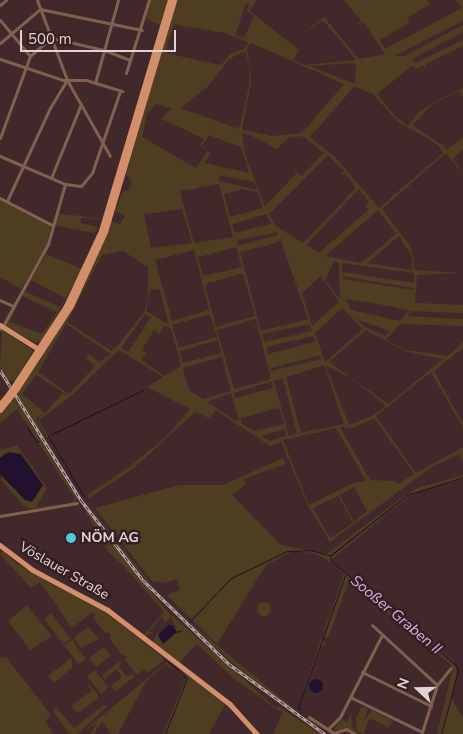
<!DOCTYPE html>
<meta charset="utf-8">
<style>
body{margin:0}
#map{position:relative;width:463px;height:734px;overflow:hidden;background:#41292b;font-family:"Nunito Sans",sans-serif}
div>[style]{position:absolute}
.green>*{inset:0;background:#4e3d21}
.round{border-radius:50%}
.water>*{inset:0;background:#22112c}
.stream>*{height:1px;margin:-0.5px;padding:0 0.5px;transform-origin:0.5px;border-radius:0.5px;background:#22112c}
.minor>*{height:3px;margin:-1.5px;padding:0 1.5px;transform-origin:1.5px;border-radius:1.5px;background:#82604f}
.major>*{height:4.5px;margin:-2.25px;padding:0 2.25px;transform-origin:2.25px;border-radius:2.25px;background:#d38e6b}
.rail>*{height:3px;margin-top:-1.5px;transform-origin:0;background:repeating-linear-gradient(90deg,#361f21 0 4px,#c1afb0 0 8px);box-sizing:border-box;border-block:1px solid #c1afb0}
.major-bridge>*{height:4.5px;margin:-2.25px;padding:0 2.25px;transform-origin:2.25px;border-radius:2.25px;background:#d38e6b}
.dots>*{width:14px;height:14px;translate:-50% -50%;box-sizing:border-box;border:2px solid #361f21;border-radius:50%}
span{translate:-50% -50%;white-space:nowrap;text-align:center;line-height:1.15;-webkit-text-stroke:5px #361f21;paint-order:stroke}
.poi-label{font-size:14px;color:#e3d3d3;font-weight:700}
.left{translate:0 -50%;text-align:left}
.street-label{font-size:14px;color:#e3d3d3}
.water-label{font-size:15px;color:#d1b1e9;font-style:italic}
.north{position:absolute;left:393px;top:664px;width:50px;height:50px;-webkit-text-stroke:4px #361f21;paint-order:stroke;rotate:291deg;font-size:14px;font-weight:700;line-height:20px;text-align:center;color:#e3d3d3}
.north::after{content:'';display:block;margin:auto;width:18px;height:22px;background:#e3d3d3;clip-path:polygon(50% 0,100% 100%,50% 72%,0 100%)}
.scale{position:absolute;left:20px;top:30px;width:156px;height:22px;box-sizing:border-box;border:2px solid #e3d3d3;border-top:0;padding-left:6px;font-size:15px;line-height:18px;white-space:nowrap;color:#e3d3d3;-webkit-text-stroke:4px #361f21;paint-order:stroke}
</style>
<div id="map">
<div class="green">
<i style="clip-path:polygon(151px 0,168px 0,160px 25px,146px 19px)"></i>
<i style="clip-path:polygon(evenodd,176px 0,257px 0,250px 11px,299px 50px,293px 60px,305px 65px,356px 60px,323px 20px,297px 38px,324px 17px,359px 59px,385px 54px,363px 21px,357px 26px,361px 20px,344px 0,427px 0,430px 4px,407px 18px,409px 23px,380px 40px,385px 49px,462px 8px,456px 0,463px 0,463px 21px,394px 56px,405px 56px,463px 25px,463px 32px,412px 59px,415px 63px,463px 40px,463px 46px,426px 64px,426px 69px,424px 65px,416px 69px,413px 65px,377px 94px,395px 116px,408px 126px,419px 112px,436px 101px,463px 88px,463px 98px,459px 91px,433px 104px,412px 125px,442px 145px,448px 141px,443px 146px,446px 150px,463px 138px,463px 150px,453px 158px,463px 174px,446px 153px,382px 209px,411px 247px,415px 270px,463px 273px,417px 275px,415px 303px,463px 305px,463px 313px,411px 311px,407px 316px,463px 319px,463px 326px,400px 324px,386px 340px,406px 350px,448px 356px,463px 342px,463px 348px,434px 371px,463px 424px,463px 428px,431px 372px,376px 416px,416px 473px,463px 447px,463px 463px,460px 454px,433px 466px,330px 542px,308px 506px,281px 442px,270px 446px,216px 410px,209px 418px,195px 412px,134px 468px,89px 498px,87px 495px,132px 465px,169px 434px,190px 409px,147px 387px,163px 377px,119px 350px,70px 397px,39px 420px,74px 480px,38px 422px,39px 418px,45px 413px,36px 418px,37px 422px,70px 481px,16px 393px,39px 362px,70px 309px,111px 221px,120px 224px,125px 216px,115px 211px,123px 191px,128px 191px,132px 183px,126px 174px,176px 0,246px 3px,249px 4px,247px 11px,254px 16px,244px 38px,235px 35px,246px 3px,176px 0,174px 24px,225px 33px,248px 42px,244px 49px,230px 54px,221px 65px,165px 53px,174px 24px,176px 0,251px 43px,344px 84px,302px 133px,272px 136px,242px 130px,251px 83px,247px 48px,251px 43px,176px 0,242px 52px,246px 53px,249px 68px,249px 86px,239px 129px,180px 108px,209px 85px,229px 59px,242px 52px,176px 0,352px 63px,356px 64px,355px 84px,309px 66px,352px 63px,176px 0,354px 87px,372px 93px,398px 122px,434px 142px,444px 152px,379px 208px,335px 157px,310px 137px,354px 87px,176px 0,156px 104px,172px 108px,159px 121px,163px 119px,204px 139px,200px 145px,208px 150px,196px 168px,142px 137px,147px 114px,156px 104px,176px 0,242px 133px,251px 135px,277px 149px,288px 138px,303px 136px,324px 153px,302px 176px,294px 171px,296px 174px,265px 206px,245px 155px,242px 133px,176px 0,209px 135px,241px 147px,249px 173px,204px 163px,211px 154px,203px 145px,209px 135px,176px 0,328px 155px,344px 171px,341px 175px,345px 174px,353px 183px,355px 189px,303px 243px,276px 226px,269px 214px,328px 155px,176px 0,220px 175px,254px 182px,257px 190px,218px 181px,220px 175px,176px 0,219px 184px,233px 237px,194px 243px,180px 191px,219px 184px,176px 0,242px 189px,258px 192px,263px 208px,230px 217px,224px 194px,242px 189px,176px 0,359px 189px,369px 202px,365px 205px,368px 210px,319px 253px,306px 245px,359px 189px,176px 0,182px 209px,192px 243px,151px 248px,144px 214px,182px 209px,176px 0,378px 210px,396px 234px,361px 263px,325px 256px,378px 210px,176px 0,266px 214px,271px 224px,235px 233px,232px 224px,266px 214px,176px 0,277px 232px,278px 235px,238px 246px,237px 240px,277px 232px,176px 0,399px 236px,412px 257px,412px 270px,367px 263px,399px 236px,176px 0,281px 241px,308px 319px,261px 331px,240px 252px,281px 241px,176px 0,236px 247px,242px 267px,203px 276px,198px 257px,236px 247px,176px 0,194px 250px,209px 310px,172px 321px,155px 260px,194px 250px,176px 0,123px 251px,148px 267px,148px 297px,144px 312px,115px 349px,87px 330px,114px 349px,112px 351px,67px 322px,102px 255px,123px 251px,176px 0,334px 261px,339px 263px,340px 299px,325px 280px,334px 261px,176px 0,342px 263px,414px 273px,414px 283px,342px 272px,342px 263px,176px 0,243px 273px,255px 316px,216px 327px,205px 284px,243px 273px,176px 0,321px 276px,339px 302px,312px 326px,302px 293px,321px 276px,176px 0,342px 276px,414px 288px,414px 290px,343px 279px,342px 276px,176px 0,150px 289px,160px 290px,169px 325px,146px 311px,150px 289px,176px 0,346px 299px,373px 303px,409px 310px,400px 321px,386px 318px,351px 310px,346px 299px,176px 0,342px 308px,363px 329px,325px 362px,315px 333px,342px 308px,176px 0,145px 314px,151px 317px,128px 352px,121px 348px,145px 314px,176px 0,210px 314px,217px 337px,179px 348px,172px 325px,210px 314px,176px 0,256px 319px,271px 379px,234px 389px,217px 330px,256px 319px,176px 0,357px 319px,389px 331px,390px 331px,386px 336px,364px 327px,357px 319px,176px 0,66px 324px,111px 354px,99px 362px,89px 354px,86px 358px,95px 366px,69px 394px,38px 372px,66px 324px,176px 0,309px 324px,312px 331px,264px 342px,262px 334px,309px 324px,176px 0,164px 325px,171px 329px,181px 366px,164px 376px,142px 360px,146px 353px,142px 350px,154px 330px,159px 334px,164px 325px,176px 0,366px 330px,407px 352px,443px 359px,388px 404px,329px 362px,366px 330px,176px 0,313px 336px,315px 342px,268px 354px,266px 347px,313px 336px,176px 0,218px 340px,221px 353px,183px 363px,180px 351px,218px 340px,176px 0,320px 355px,321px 359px,272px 371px,271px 368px,320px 355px,176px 0,222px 357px,231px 391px,203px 399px,189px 390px,183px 368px,222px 357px,176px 0,324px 365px,344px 424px,301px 433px,286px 377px,324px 365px,176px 0,326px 366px,351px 378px,386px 406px,372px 416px,349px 425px,326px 366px,176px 0,36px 375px,67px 395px,62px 394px,45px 413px,22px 394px,36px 375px,176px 0,283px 378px,297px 434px,289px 436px,274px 381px,283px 378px,176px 0,272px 381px,273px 388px,235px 398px,234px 393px,272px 381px,176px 0,231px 393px,239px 420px,236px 421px,207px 402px,231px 393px,176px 0,279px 408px,284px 424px,254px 431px,242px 424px,241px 418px,279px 408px,176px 0,374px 418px,414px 474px,398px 484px,395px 481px,370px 480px,340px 427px,353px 428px,374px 418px,176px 0,336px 428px,366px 481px,353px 483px,309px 505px,283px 440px,336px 428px,176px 0,285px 429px,286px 436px,270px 441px,261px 436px,285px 429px,176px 0,354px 487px,367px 511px,354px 522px,340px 495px,354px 487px,176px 0,338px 496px,353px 523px,330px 538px,313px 508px,338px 496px)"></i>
<i style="clip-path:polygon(0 200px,51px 226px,47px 245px,21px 289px,0 277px)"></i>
<i style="clip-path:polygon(56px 214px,82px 216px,100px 220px,81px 218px,81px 223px,98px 227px,95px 233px,53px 225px)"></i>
<i style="clip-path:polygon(evenodd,46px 254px,82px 269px,43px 340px,36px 343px,5px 326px,46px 254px,31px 280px,65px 298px,60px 307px,24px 291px,31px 280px,46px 254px,22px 296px,57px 312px,42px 334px,9px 322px,22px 296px)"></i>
<i style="clip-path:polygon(2px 330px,33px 350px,16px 381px,8px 381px,0 368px)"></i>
<i style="clip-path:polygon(14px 397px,77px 498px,75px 502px,72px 502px,75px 499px,17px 409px,0 423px,0 413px)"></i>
<i style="clip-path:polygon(17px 445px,47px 488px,36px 507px,70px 503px,32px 509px,24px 506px,1px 480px,2px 475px,6px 477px,25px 500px,4px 453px,0 458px,0 448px,2px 450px)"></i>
<i style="clip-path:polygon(283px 458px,285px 464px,244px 479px,245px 485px,232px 495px,281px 545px,327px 554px,404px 496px,418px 488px,463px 475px,463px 479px,420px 491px,405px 499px,331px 560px,453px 661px,457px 670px,452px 700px,463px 718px,463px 734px,437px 734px,453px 668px,449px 663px,349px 581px,328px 638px,322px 637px,344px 574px,328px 560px,313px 553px,293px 551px,266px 565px,217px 644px,167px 595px,180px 590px,177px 579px,164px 583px,152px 581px,95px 508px,179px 485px,223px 485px)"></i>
<i style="clip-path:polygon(87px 503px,158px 593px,202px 633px,298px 712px,333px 734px,304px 719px,261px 688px,178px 615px,126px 557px)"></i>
<i style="clip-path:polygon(82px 505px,166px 610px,276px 708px,278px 706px,320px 734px,273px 734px,283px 712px,276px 709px,231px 676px,197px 644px,179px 663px,152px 643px,159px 630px,158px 635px,177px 629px,171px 617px,165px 622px,162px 616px,149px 632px,155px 632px,143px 636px,164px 612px,122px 564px,109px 553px)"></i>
<i style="clip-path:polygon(3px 550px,14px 562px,58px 588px,85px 598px,110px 615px,163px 658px,163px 661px,147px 673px,145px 669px,137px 675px,124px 659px,127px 656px,122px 655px,109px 638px,111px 636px,108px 632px,106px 634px,93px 618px,96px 615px,93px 612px,72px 628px,40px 582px,31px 588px,0 554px)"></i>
<i class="round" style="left:257px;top:602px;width:14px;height:14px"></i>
<i style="clip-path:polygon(27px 605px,52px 636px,30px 650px,8px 621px)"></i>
<i style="clip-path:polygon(51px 613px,71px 639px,63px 644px,44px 619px)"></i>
<i style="clip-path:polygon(88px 627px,99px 639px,81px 648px,74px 638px)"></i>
<i style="clip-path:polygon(321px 638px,327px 644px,322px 646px,298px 709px)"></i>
<i style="clip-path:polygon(72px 640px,86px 659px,78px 664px,64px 645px)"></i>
<i style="clip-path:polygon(104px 647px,111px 656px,96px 667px,89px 658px)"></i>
<i style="clip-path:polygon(6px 657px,51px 715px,45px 721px,54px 734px,0 734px,0 658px)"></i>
<i style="clip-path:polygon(71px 658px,73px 667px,55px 682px,51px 680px,48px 676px)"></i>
<i style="clip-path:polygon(122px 660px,119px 667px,127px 677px,132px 674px,134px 677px,116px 691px,108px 683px,112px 685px,122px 677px,117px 669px,107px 676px,106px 681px,102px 675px)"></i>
<i style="clip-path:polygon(167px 662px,211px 691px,232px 708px,240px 718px,225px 704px,209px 734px,163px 734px,186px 678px,166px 664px,146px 681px,118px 734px,111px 734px,102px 721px,94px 734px,91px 734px,97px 722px,80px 734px)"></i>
<i style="clip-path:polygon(95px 670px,108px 687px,101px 694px,87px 676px)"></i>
<i style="clip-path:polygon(87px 683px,98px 694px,97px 699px,80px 712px,75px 711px,71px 706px,92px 691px)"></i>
<i style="clip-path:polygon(54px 705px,74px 728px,104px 705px,107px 707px,77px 734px,70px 734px,55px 715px)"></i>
<i style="clip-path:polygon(362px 706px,368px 709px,363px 722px,372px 710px,393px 721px,389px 728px,372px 719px,368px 720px,364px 734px,347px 729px,333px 731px,341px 719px,347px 722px,351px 714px,352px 728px,357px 731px,356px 718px)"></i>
</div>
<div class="water">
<i style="clip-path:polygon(9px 452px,21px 454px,43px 485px,32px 502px,25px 500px,0 474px,0 458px)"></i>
<i style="clip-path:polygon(168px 625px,172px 625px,177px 632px,163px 644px,158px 635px)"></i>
<i class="round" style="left:309px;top:679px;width:14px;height:14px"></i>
</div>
<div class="stream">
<i style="left:27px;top:427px;width:18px;rotate:56deg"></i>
<i style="left:37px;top:442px;width:2px;rotate:-27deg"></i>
<i style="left:52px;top:434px;width:101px;rotate:-25.8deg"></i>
<i style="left:48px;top:436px;width:69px;rotate:59.3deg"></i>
<i style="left:43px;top:438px;width:2px"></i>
<i style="left:330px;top:555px;width:6px;rotate:81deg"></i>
<i style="left:331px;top:561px;width:163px;rotate:39.8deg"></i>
<i style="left:456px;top:665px;width:6px;rotate:72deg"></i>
<i style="left:458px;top:671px;width:65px;rotate:105.1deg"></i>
<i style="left:331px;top:555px;width:97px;rotate:-38.3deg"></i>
<i style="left:407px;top:495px;width:59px;rotate:-17.8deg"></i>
<i style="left:191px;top:620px;width:58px;rotate:-46.4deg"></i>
<i style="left:231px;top:578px;width:62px;rotate:-25.7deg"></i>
<i style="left:287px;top:551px;width:23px;rotate:-2deg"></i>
<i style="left:310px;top:550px;width:20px;rotate:15deg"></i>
<i style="left:188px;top:624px;width:4px;rotate:-56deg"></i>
<i style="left:177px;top:632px;width:4px;rotate:-27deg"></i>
<i style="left:300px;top:710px;width:3px;rotate:-135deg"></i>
<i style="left:298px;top:708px;width:141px;rotate:-70.5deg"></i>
<i style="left:300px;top:714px;width:6px;rotate:31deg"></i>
<i style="left:165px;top:734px;width:60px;rotate:-68.6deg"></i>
<i style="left:187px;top:678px;width:25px;rotate:-140deg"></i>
</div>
<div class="minor">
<i style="left:37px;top:0;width:85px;rotate:69.4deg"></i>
<i style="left:67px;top:80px;width:87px;rotate:60.5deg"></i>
<i style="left:0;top:5px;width:8px;rotate:-40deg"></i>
<i style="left:0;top:20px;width:47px;rotate:50.2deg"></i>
<i style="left:52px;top:38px;width:53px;rotate:13deg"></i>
<i style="left:104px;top:50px;width:28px;rotate:21deg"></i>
<i style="left:0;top:43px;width:52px;rotate:-40.4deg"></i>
<i style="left:40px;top:9px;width:104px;rotate:11.6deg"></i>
<i style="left:0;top:59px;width:66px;rotate:18.4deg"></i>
<i style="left:63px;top:80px;width:23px"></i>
<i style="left:86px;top:80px;width:38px;rotate:17deg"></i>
<i style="left:126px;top:73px;width:77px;rotate:-72.5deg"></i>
<i style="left:95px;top:83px;width:86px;rotate:-74.5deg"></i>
<i style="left:0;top:138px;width:87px;rotate:-69.9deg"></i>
<i style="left:30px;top:56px;width:28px;rotate:-41deg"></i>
<i style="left:0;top:156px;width:71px;rotate:23.3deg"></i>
<i style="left:65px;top:184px;width:16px;rotate:7deg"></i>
<i style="left:81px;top:186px;width:17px;rotate:-50deg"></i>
<i style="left:92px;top:173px;width:87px;rotate:-71.1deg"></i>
<i style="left:51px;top:178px;width:80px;rotate:-67.9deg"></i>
<i style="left:0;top:198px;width:59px;rotate:27.4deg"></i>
<i style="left:7px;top:201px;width:102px;rotate:-65.2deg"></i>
<i style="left:50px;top:108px;width:33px;rotate:-59deg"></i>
<i style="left:0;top:300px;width:14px;rotate:25deg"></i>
<i style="left:4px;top:324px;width:91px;rotate:-61.2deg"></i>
<i style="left:48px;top:244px;width:62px;rotate:-74.2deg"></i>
<i style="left:0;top:329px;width:1px;rotate:-90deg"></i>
<i style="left:0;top:516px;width:78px;rotate:-9.6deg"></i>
<i style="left:372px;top:625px;width:88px;rotate:42.7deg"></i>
<i style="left:362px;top:672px;width:77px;rotate:26.2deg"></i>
<i style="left:350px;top:697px;width:80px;rotate:25.9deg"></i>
<i style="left:422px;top:732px;width:49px;rotate:-72.3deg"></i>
<i style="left:437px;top:685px;width:22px;rotate:-51deg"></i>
<i style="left:309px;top:717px;width:30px;rotate:33deg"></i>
<i style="left:334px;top:733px;width:13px;rotate:-18deg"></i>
<i style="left:346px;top:729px;width:10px;rotate:29deg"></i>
<i style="left:328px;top:729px;width:17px;rotate:-45deg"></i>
<i style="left:340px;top:717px;width:92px;rotate:-62.9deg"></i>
</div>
<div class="major">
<i style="left:0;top:325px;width:49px;rotate:31.8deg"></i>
<i style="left:16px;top:383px;width:92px;rotate:-57deg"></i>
<i style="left:66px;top:306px;width:83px;rotate:-65deg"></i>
<i style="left:101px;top:231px;width:241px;rotate:-73.4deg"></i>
<i style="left:18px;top:387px;width:97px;rotate:-56.8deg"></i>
<i style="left:71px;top:306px;width:81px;rotate:-65.3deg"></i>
<i style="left:105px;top:232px;width:242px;rotate:-73.4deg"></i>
<i style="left:0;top:404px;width:9px;rotate:-49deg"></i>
<i style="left:0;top:410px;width:13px;rotate:-51deg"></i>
<i style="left:0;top:545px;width:41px;rotate:37.1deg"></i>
<i style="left:33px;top:570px;width:85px;rotate:28.1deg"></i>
<i style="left:108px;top:610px;width:154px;rotate:37.6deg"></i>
<i style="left:230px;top:704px;width:40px;rotate:48deg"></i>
</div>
<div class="rail">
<i style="left:0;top:370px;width:153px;rotate:58.1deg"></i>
<i style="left:81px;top:500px;width:101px;rotate:52.2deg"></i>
<i style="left:143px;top:580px;width:120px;rotate:44.3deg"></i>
<i style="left:229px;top:664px;width:119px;rotate:36.1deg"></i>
</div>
<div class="major-bridge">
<i style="left:6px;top:397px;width:17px;rotate:-54deg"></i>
<i style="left:8px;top:400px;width:16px;rotate:-52deg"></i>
</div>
<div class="dots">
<i style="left:71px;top:538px;background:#56c9e1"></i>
</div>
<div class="poi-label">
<span class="left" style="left:81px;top:538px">NÖM AG</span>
</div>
<div class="street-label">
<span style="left:64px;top:571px;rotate:30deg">Vöslauer Straße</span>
</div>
<div class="water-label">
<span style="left:396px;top:615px;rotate:40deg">Sooßer Graben II</span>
</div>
<div class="north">N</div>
<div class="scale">500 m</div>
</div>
